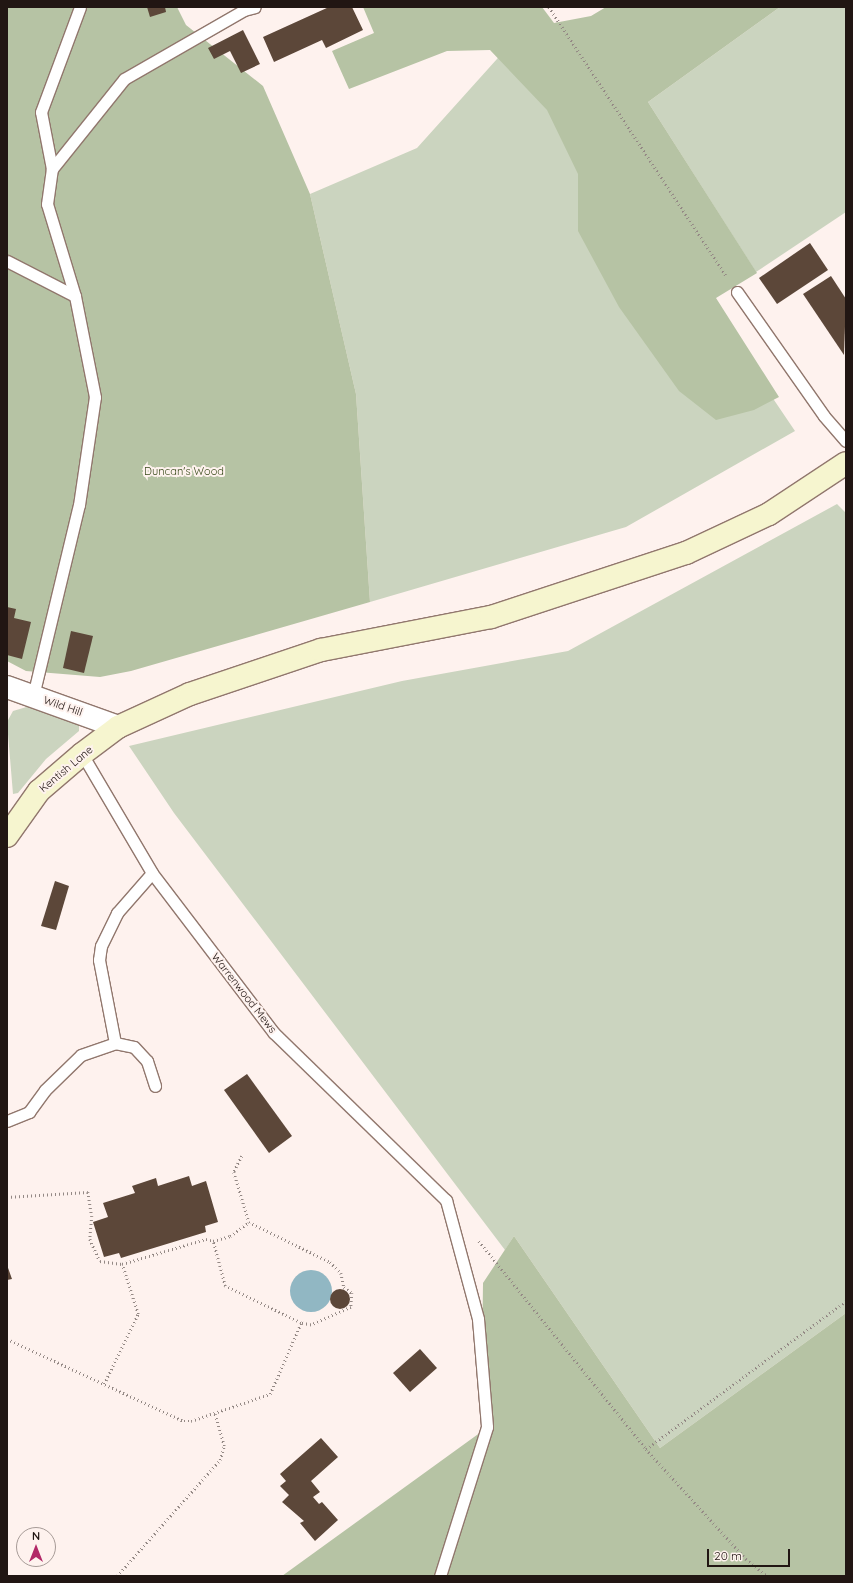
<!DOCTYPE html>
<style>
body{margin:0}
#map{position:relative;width:853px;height:1583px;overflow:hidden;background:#fef2ee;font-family:Quicksand,sans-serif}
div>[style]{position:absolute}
.green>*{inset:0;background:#cbd4bf}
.forest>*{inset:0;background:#b6c3a4}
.water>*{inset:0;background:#91b7c3}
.round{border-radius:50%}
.building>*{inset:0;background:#5c4739}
.path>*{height:2.5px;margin-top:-1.25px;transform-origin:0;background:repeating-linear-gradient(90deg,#948985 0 1px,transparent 0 4px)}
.roads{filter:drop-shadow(1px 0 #91776d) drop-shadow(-1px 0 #91776d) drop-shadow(0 1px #91776d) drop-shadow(0 -1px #91776d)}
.lane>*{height:11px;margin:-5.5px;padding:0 5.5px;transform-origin:5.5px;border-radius:5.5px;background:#fff}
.street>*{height:22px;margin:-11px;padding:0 11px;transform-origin:11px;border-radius:11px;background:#fff}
.secondary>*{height:22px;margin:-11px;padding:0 11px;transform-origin:11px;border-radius:11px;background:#f6f5cf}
span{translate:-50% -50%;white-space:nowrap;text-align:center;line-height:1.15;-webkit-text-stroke:4px #fef2ee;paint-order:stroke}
.park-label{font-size:11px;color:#394a1b}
.street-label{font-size:11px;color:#211613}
.frame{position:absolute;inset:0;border:8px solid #211613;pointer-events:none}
.north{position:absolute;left:16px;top:1527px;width:40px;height:40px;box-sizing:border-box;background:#fef2ee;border:1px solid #a69a96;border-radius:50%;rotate:0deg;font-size:11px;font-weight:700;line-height:16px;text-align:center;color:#211613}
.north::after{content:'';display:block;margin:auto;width:14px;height:18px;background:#b22867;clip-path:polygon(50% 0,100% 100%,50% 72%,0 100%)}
.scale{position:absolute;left:707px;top:1549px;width:83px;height:18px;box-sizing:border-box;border:2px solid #211613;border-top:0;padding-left:5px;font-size:12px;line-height:14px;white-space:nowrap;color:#211613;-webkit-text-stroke:3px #fef2ee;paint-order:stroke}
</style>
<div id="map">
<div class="green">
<i style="clip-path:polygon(780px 7px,846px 7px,846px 212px,756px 272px,648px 102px)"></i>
<i style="clip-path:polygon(523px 30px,795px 431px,626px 527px,370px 602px,356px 394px,310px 194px,417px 148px)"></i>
<i style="clip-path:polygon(837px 504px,846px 513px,846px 1313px,660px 1448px,514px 1236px,505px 1250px,174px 813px,129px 746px,402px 681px,568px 651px)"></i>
<i style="clip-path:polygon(30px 706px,79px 724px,79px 731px,46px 759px,18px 793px,13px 794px,7px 722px,13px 711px)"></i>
</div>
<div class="forest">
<i style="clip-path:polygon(7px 7px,177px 7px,186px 25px,263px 86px,310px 194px,356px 394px,370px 602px,131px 671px,100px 677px,26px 671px,7px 661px)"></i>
<i style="clip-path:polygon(363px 7px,542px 7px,554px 23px,591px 16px,606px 7px,780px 7px,648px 102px,757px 273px,716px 298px,779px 397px,754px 410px,716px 420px,679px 391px,619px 307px,578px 231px,578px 174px,547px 110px,490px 50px,447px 51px,349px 89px,332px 51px,374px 33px)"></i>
<i style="clip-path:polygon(514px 1236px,660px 1448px,846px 1313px,846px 1576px,282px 1576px,481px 1432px,483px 1283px)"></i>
</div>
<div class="water">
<i class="round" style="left:290px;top:1270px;width:42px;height:42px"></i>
</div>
<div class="building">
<i style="clip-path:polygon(147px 7px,165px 7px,166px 12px,150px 17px)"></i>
<i style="clip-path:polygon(329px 7px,352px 7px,363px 30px,326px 48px,322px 40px,274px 62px,263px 37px)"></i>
<i style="clip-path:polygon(243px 30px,260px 64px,241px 73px,230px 51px,214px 59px,208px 48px)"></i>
<i style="clip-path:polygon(810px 243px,828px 270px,777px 304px,759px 278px)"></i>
<i style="clip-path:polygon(831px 276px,846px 299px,844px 355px,803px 294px)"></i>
<i style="clip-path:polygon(7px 607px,16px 609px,14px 618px,31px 622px,22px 659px,7px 655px)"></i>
<i style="clip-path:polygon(71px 631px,93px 636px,84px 673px,63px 668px)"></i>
<i style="clip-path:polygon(55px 881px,69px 886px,56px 930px,41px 926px)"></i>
<i style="clip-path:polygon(247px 1074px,292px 1136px,269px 1153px,224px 1090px)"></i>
<i style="clip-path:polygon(189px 1176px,192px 1186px,206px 1181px,218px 1222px,205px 1226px,206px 1232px,121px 1258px,119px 1253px,104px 1257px,93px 1222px,108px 1217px,103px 1203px,135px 1193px,132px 1186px,156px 1178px,158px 1186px)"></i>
<i style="clip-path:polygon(7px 1265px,12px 1279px,7px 1280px)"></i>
<i class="round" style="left:330px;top:1289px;width:20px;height:20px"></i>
<i style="clip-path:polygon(420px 1349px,437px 1368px,410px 1392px,393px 1373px)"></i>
<i style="clip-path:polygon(321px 1438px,338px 1457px,311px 1481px,320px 1492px,313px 1497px,319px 1504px,322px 1502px,338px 1520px,315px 1541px,300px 1523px,304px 1521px,282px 1502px,289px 1495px,280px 1486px,286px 1481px,280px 1474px)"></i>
</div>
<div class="path">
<i style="left:549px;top:7px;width:323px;rotate:56.6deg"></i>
<i style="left:242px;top:1156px;width:18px;rotate:117deg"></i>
<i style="left:234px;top:1172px;width:52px;rotate:73.3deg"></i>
<i style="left:249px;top:1222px;width:90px;rotate:26.3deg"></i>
<i style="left:330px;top:1262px;width:16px;rotate:45deg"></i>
<i style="left:341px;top:1273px;width:14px;rotate:78deg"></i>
<i style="left:344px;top:1287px;width:10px;rotate:37deg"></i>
<i style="left:352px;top:1293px;width:14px;rotate:94deg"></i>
<i style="left:351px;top:1307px;width:44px;rotate:155.8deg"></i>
<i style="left:311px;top:1325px;width:10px;rotate:-169deg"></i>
<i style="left:301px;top:1323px;width:85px;rotate:-154deg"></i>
<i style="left:225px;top:1286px;width:47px;rotate:-104.9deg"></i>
<i style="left:213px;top:1241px;width:18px;rotate:-16deg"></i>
<i style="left:230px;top:1236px;width:24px;rotate:-36deg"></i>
<i style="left:7px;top:1197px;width:81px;rotate:-3.5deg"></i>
<i style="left:88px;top:1192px;width:24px;rotate:81deg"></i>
<i style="left:92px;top:1216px;width:23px;rotate:95deg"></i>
<i style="left:90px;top:1239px;width:24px;rotate:66deg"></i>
<i style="left:100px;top:1261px;width:22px;rotate:8deg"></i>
<i style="left:479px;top:1241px;width:267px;rotate:51.2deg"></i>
<i style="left:646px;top:1449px;width:149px;rotate:47.7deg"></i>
<i style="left:746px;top:1559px;width:27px;rotate:39deg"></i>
<i style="left:7px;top:1339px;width:195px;rotate:24.9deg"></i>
<i style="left:184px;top:1421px;width:7px"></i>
<i style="left:191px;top:1421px;width:83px;rotate:-18.9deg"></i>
<i style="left:270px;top:1394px;width:77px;rotate:-66.4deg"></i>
<i style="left:104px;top:1384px;width:78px;rotate:-64.1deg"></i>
<i style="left:138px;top:1314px;width:52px;rotate:-107.7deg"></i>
<i style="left:122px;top:1264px;width:88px;rotate:-16.6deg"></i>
<i style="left:206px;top:1239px;width:7px;rotate:16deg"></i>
<i style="left:646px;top:1449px;width:249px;rotate:-36.5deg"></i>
<i style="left:117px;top:1576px;width:155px;rotate:-48.4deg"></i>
<i style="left:220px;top:1460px;width:15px;rotate:-74deg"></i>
<i style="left:224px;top:1446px;width:33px;rotate:-106deg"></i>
</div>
<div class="roads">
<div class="lane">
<i style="left:52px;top:169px;width:115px;rotate:-51.3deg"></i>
<i style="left:124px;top:79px;width:138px;rotate:-29.9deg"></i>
<i style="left:244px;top:10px;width:11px;rotate:-15deg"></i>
<i style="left:7px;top:261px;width:76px;rotate:27.2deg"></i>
<i style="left:737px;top:292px;width:151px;rotate:54.9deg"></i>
<i style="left:824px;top:416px;width:33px;rotate:49deg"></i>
<i style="left:33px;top:696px;width:196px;rotate:-76.5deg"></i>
<i style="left:79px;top:505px;width:109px;rotate:-81.6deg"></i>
<i style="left:95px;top:397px;width:103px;rotate:-101.2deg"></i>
<i style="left:75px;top:296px;width:96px;rotate:-106.9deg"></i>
<i style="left:47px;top:204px;width:35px;rotate:-82deg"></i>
<i style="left:52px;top:169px;width:58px;rotate:-100.9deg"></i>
<i style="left:41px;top:112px;width:112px;rotate:-69.6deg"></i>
<i style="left:82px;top:754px;width:138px;rotate:59.5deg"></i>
<i style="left:152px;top:873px;width:201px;rotate:52.7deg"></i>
<i style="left:274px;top:1033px;width:240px;rotate:44.2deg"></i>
<i style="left:446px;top:1200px;width:123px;rotate:74.9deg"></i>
<i style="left:478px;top:1319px;width:108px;rotate:85.2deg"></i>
<i style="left:487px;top:1427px;width:156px;rotate:107.5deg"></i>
<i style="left:115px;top:1043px;width:85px;rotate:-100.9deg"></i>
<i style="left:99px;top:960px;width:14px;rotate:-82deg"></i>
<i style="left:101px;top:946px;width:37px;rotate:-64deg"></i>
<i style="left:117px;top:913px;width:53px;rotate:-48.8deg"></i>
<i style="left:7px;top:1121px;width:24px;rotate:-22deg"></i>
<i style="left:29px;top:1112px;width:27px;rotate:-54deg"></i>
<i style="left:45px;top:1090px;width:50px;rotate:-44.2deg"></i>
<i style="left:81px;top:1055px;width:36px;rotate:-19deg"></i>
<i style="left:115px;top:1043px;width:19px;rotate:12deg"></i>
<i style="left:134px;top:1047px;width:19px;rotate:47deg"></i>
<i style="left:147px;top:1061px;width:26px;rotate:72deg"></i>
</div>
<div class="street">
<i style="left:7px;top:687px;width:118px;rotate:19.8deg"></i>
</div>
<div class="secondary">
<i style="left:7px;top:836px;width:55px;rotate:-54.6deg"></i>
<i style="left:39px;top:791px;width:57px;rotate:-40.7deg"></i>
<i style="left:82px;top:754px;width:45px;rotate:-36.9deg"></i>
<i style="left:118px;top:727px;width:79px;rotate:-24.6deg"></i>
<i style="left:190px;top:694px;width:138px;rotate:-18.6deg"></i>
<i style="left:321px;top:650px;width:173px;rotate:-11deg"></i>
<i style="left:491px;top:617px;width:205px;rotate:-18.2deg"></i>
<i style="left:686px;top:553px;width:92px;rotate:-25.2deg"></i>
<i style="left:769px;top:514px;width:92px;rotate:-33.5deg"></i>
</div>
</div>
<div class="park-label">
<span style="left:184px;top:471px">Duncan's Wood</span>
</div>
<div class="street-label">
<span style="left:63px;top:706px;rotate:19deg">Wild Hill</span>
<span style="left:66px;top:769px;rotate:-40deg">Kentish Lane</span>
<span style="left:244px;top:993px;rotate:52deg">Warrenwood Mews</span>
</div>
<div class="frame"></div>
<div class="north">N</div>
<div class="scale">20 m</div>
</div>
